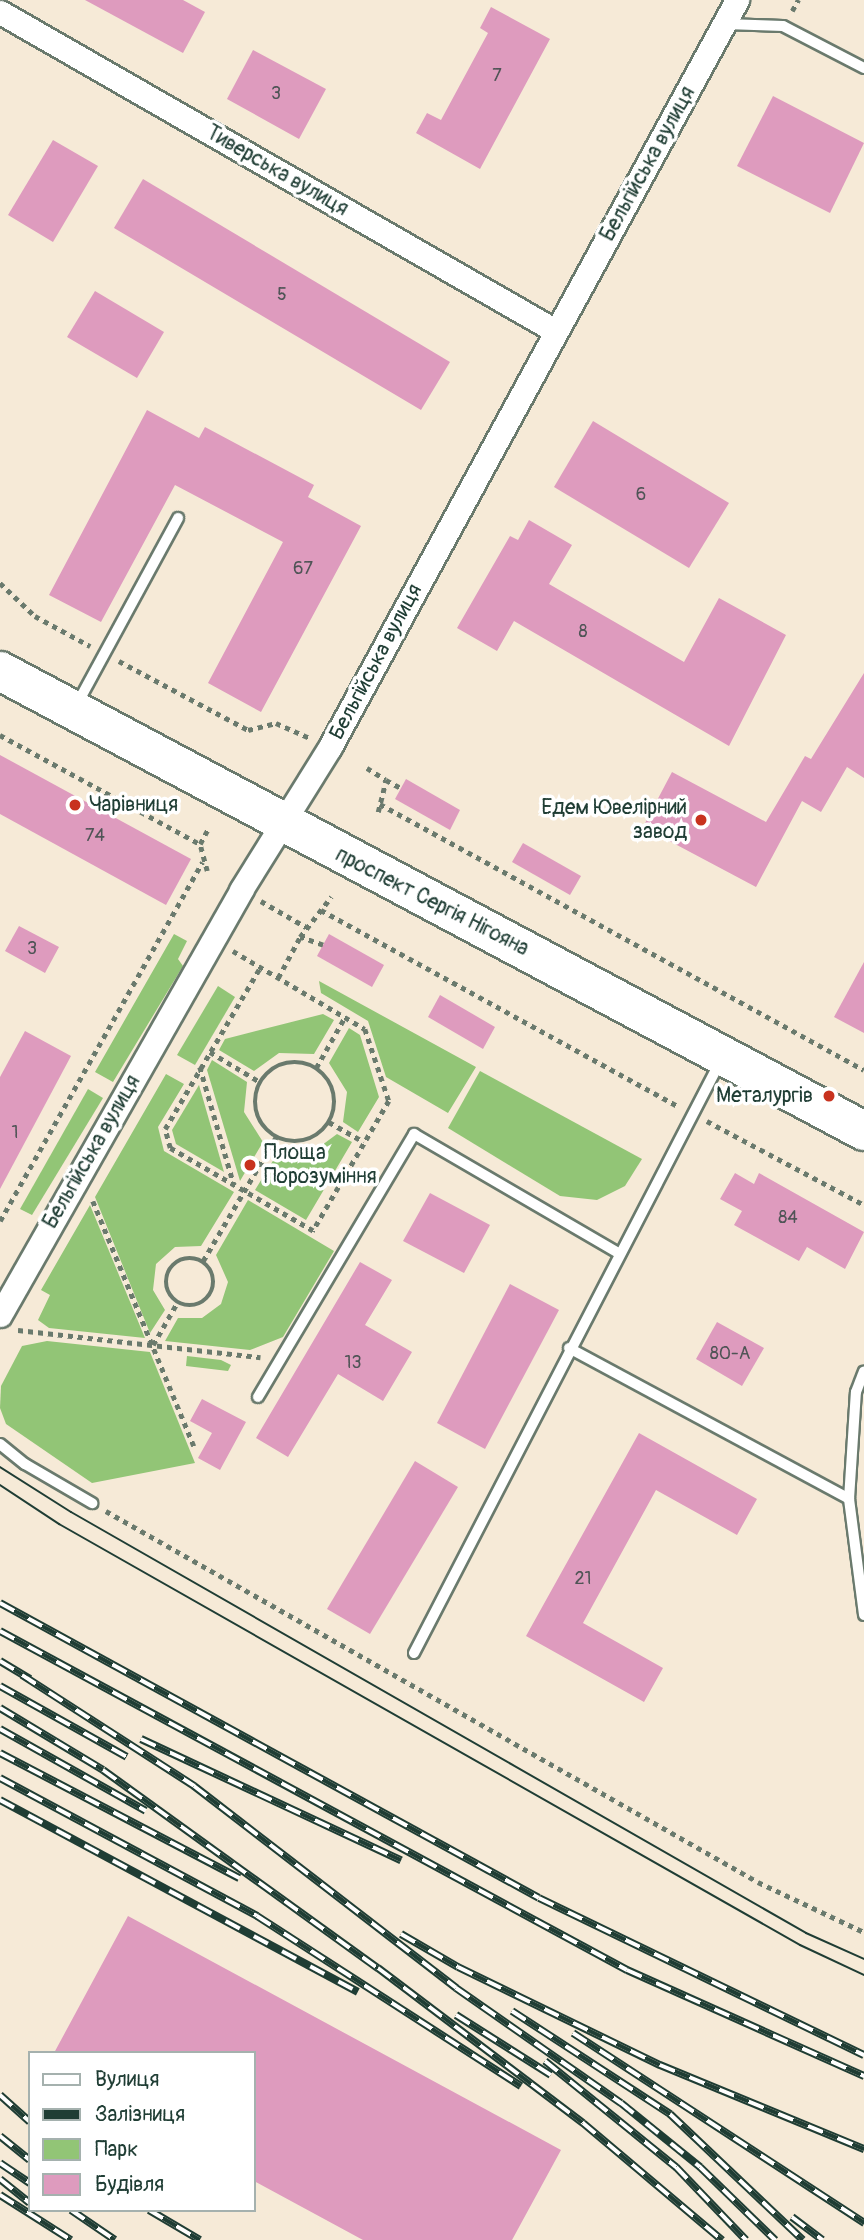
<!DOCTYPE html>
<meta charset="utf-8">
<style>
body{margin:0}
#map{position:relative;width:864px;height:2240px;overflow:hidden;background:#f6ead7;font-family:Pangolin,sans-serif}
div>[style]{position:absolute}
.green>*{inset:0;background:#92c576}
.building>*{inset:0;background:#de9bbe}
.path>*{height:4.5px;margin-top:-2.25px;transform-origin:0;background:repeating-linear-gradient(90deg,#6a7a6d 0 5px,transparent 0 10px)}
.path>.ring{margin:-2.25px;padding:0;box-sizing:content-box;background:none;border:4.5px solid #6a7a6d;border-radius:50%}
.roads{filter:drop-shadow(2px 0 #6a7a6d) drop-shadow(-2px 0 #6a7a6d) drop-shadow(0 2px #6a7a6d) drop-shadow(0 -2px #6a7a6d)}
.lane>*{height:10px;margin:-5px;padding:0 5px;transform-origin:5px;border-radius:5px;background:#fff}
.street>*{height:23px;margin:-11.5px;padding:0 11.5px;transform-origin:11.5px;border-radius:11.5px;background:#fff}
.highway>*{height:38px;margin:-19px;padding:0 19px;transform-origin:19px;border-radius:19px;background:#fff}
.tram>*{height:2px;margin:-1px;padding:0 1px;transform-origin:1px;border-radius:1px;background:#1f3d34}
.rail>*{height:8px;margin-top:-4px;transform-origin:0;background:repeating-linear-gradient(90deg,#fff 0 16px,#1f3d34 0 32px);box-sizing:border-box;border-block:2px solid #1f3d34}
.dots>*{width:19px;height:19px;translate:-50% -50%;box-sizing:border-box;border:4px solid #fff;border-radius:50%}
span{translate:-50% -50%;white-space:nowrap;text-align:center;line-height:1.15;-webkit-text-stroke:7px #fff;paint-order:stroke}
.number-label{font-size:18px;color:#4f5456}
.number-label span{-webkit-text-stroke-width:0}
.street-label{font-size:21px;color:#1f3d34}
.poi-label{font-size:21px;color:#1f3d34}
.left{translate:0 -50%;text-align:left}
.right{translate:-100% -50%;text-align:right}
.legend{position:absolute;left:28px;top:2051px;width:228px;height:161px;box-sizing:border-box;background:#fff;border:2px solid #a5b1ae;margin:0;padding:9px 12px;list-style:none;font-size:21px;color:#1f3d34}
.legend li{display:flex;align-items:center;gap:14px;height:35px}
.legend b{width:35px;border:2px solid #a5b1ae}
</style>
<div id="map">
<div class="green">
<i style="clip-path:polygon(174px 934px,187px 941px,178px 959px,183px 966px,113px 1082px,95px 1072px)"></i>
<i style="clip-path:polygon(319px 981px,476px 1067px,448px 1113px,386px 1077px,368px 1021px,321px 993px)"></i>
<i style="clip-path:polygon(218px 986px,235px 997px,195px 1065px,177px 1055px)"></i>
<i style="clip-path:polygon(323px 1014px,334px 1020px,314px 1054px,279px 1053px,254px 1071px,219px 1050px,225px 1039px)"></i>
<i style="clip-path:polygon(349px 1028px,360px 1035px,379px 1097px,358px 1132px,343px 1122px,347px 1092px,329px 1063px)"></i>
<i style="clip-path:polygon(212px 1060px,247px 1082px,244px 1112px,263px 1142px,240px 1181px,207px 1070px)"></i>
<i style="clip-path:polygon(480px 1071px,642px 1159px,625px 1186px,597px 1200px,560px 1196px,448px 1128px)"></i>
<i style="clip-path:polygon(166px 1074px,184px 1084px,158px 1127px,164px 1151px,234px 1192px,201px 1246px,175px 1247px,156px 1264px,153px 1290px,165px 1310px,150px 1333px,95px 1197px)"></i>
<i style="clip-path:polygon(199px 1085px,224px 1172px,176px 1144px,172px 1130px)"></i>
<i style="clip-path:polygon(88px 1089px,103px 1098px,32px 1215px,20px 1209px)"></i>
<i style="clip-path:polygon(337px 1134px,352px 1142px,306px 1220px,255px 1190px,279px 1151px,314px 1151px)"></i>
<i style="clip-path:polygon(248px 1200px,334px 1251px,283px 1337px,250px 1350px,165px 1341px,178px 1318px,202px 1318px,221px 1304px,228px 1282px,216px 1255px)"></i>
<i style="clip-path:polygon(90px 1205px,145px 1338px,49px 1328px,38px 1320px,50px 1295px,41px 1290px)"></i>
<i style="clip-path:polygon(47px 1341px,150px 1352px,195px 1463px,92px 1483px,6px 1424px,0 1408px,1px 1386px,22px 1346px)"></i>
<i style="clip-path:polygon(187px 1356px,221px 1360px,231px 1365px,228px 1371px,186px 1366px)"></i>
</div>
<div class="building">
<i style="clip-path:polygon(85px 0,183px 0,205px 12px,183px 53px)"></i>
<i style="clip-path:polygon(491px 7px,550px 39px,480px 169px,416px 133px,427px 113px,441px 120px,488px 33px,480px 28px)"></i>
<i style="clip-path:polygon(253px 50px,326px 89px,299px 139px,227px 99px)"></i>
<i style="clip-path:polygon(773px 96px,864px 143px,830px 213px,737px 166px)"></i>
<i style="clip-path:polygon(53px 140px,98px 166px,53px 242px,8px 215px)"></i>
<i style="clip-path:polygon(143px 179px,450px 362px,421px 410px,114px 228px)"></i>
<i style="clip-path:polygon(95px 291px,164px 332px,137px 378px,67px 337px)"></i>
<i style="clip-path:polygon(147px 410px,199px 438px,205px 427px,314px 485px,308px 497px,361px 526px,261px 712px,208px 683px,283px 542px,175px 485px,101px 622px,49px 595px)"></i>
<i style="clip-path:polygon(593px 421px,729px 503px,689px 568px,554px 487px)"></i>
<i style="clip-path:polygon(529px 520px,572px 545px,549px 584px,684px 662px,719px 598px,786px 635px,729px 746px,514px 621px,497px 651px,457px 628px,510px 536px,518px 540px)"></i>
<i style="clip-path:polygon(864px 673px,864px 778px,847px 767px,821px 812px,802px 801px,756px 887px,643px 827px,672px 772px,766px 822px,805px 756px,811px 759px)"></i>
<i style="clip-path:polygon(0 755px,191px 859px,166px 905px,0 814px)"></i>
<i style="clip-path:polygon(406px 779px,460px 810px,450px 830px,395px 799px)"></i>
<i style="clip-path:polygon(523px 843px,581px 876px,570px 895px,512px 862px)"></i>
<i style="clip-path:polygon(19px 926px,59px 947px,45px 973px,5px 951px)"></i>
<i style="clip-path:polygon(329px 934px,384px 965px,372px 987px,317px 956px)"></i>
<i style="clip-path:polygon(864px 962px,864px 1033px,834px 1017px)"></i>
<i style="clip-path:polygon(440px 995px,495px 1027px,483px 1049px,428px 1017px)"></i>
<i style="clip-path:polygon(25px 1031px,71px 1056px,0 1189px,0 1077px)"></i>
<i style="clip-path:polygon(735px 1173px,754px 1184px,759px 1173px,864px 1232px,845px 1269px,807px 1247px,799px 1261px,734px 1225px,742px 1211px,720px 1199px)"></i>
<i style="clip-path:polygon(430px 1193px,490px 1225px,464px 1273px,403px 1241px)"></i>
<i style="clip-path:polygon(360px 1262px,392px 1280px,365px 1325px,412px 1352px,383px 1401px,338px 1374px,288px 1457px,256px 1438px)"></i>
<i style="clip-path:polygon(510px 1284px,559px 1310px,485px 1449px,437px 1423px)"></i>
<i style="clip-path:polygon(717px 1322px,764px 1348px,742px 1386px,696px 1359px)"></i>
<i style="clip-path:polygon(202px 1399px,246px 1422px,220px 1470px,198px 1458px,212px 1433px,190px 1421px)"></i>
<i style="clip-path:polygon(639px 1433px,757px 1499px,737px 1535px,656px 1490px,583px 1623px,663px 1668px,644px 1702px,526px 1636px)"></i>
<i style="clip-path:polygon(415px 1461px,458px 1487px,370px 1634px,327px 1609px)"></i>
<i style="clip-path:polygon(128px 1916px,561px 2150px,512px 2240px,363px 2240px,254px 2181px,254px 2053px,54px 2053px)"></i>
</div>
<div class="path">
<i style="left:792px;top:11px;width:13px;rotate:-61deg"></i>
<i style="left:0;top:583px;width:48px;rotate:43.3deg"></i>
<i style="left:35px;top:616px;width:63px;rotate:28.6deg"></i>
<i style="left:119px;top:661px;width:146px;rotate:28.1deg"></i>
<i style="left:248px;top:730px;width:29px;rotate:-14deg"></i>
<i style="left:276px;top:723px;width:37px;rotate:24deg"></i>
<i style="left:0;top:735px;width:228px;rotate:28.6deg"></i>
<i style="left:367px;top:768px;width:22px;rotate:32deg"></i>
<i style="left:380px;top:804px;width:552px;rotate:28.79deg"></i>
<i style="left:378px;top:812px;width:33px;rotate:-76deg"></i>
<i style="left:386px;top:780px;width:17px;rotate:28deg"></i>
<i style="left:207px;top:871px;width:28px;rotate:-105deg"></i>
<i style="left:200px;top:844px;width:19px;rotate:-62deg"></i>
<i style="left:261px;top:901px;width:52px;rotate:30deg"></i>
<i style="left:321px;top:910px;width:407px;rotate:28.8deg"></i>
<i style="left:323px;top:945px;width:24px;rotate:-161deg"></i>
<i style="left:300px;top:937px;width:51px;rotate:-52.2deg"></i>
<i style="left:233px;top:951px;width:153px;rotate:30.6deg"></i>
<i style="left:365px;top:1029px;width:76px;rotate:71.6deg"></i>
<i style="left:389px;top:1101px;width:151px;rotate:120.3deg"></i>
<i style="left:313px;top:1231px;width:165px;rotate:-149.9deg"></i>
<i style="left:170px;top:1148px;width:20px;rotate:-105deg"></i>
<i style="left:165px;top:1129px;width:187px;rotate:-59.5deg"></i>
<i style="left:278px;top:978px;width:47px;rotate:-61.8deg"></i>
<i style="left:210px;top:1052px;width:58px;rotate:31deg"></i>
<i class="ring" style="left:255px;top:1062px;width:75.5px;height:75.5px"></i>
<i style="left:200px;top:1067px;width:123px;rotate:73.9deg"></i>
<i style="left:316px;top:1068px;width:59px;rotate:-60.4deg"></i>
<i style="left:707px;top:1121px;width:178px;rotate:28.1deg"></i>
<i style="left:329px;top:1122px;width:40px;rotate:29.7deg"></i>
<i style="left:93px;top:1201px;width:265px;rotate:67.6deg"></i>
<i style="left:0;top:1221px;width:412px;rotate:-60.6deg"></i>
<i class="ring" style="left:166px;top:1258px;width:43.5px;height:43.5px"></i>
<i style="left:203px;top:1261px;width:144px;rotate:-59.5deg"></i>
<i style="left:18px;top:1330px;width:244px;rotate:6.4deg"></i>
<i style="left:153px;top:1345px;width:48px;rotate:-60.3deg"></i>
<i style="left:106px;top:1511px;width:750px;rotate:29.64deg"></i>
<i style="left:758px;top:1882px;width:117px;rotate:25.3deg"></i>
</div>
<div class="roads">
<div class="lane">
<i style="left:726px;top:24px;width:57px;rotate:2deg"></i>
<i style="left:783px;top:26px;width:91px;rotate:27.4deg"></i>
<i style="left:76px;top:706px;width:214px;rotate:-61.5deg"></i>
<i style="left:569px;top:1348px;width:318px;rotate:28.3deg"></i>
<i style="left:849px;top:1499px;width:117px;rotate:82.6deg"></i>
<i style="left:258px;top:1397px;width:306px;rotate:-59.3deg"></i>
<i style="left:414px;top:1134px;width:235px;rotate:30.2deg"></i>
<i style="left:0;top:1444px;width:32px;rotate:39deg"></i>
<i style="left:25px;top:1464px;width:78px;rotate:30.2deg"></i>
<i style="left:849px;top:1499px;width:107px;rotate:-86.3deg"></i>
<i style="left:856px;top:1392px;width:22px;rotate:-69deg"></i>
<i style="left:414px;top:1653px;width:666px;rotate:-62.63deg"></i>
</div>
<div class="street">
<i style="left:0;top:12px;width:639px;rotate:29.86deg"></i>
<i style="left:0;top:1315px;width:489px;rotate:-60.4deg"></i>
<i style="left:241px;top:890px;width:168px;rotate:-58.1deg"></i>
<i style="left:330px;top:747px;width:851px;rotate:-61.42deg"></i>
</div>
<div class="highway">
<i style="left:0;top:671px;width:979px;rotate:28.03deg"></i>
</div>
</div>
<div class="tram">
<i style="left:0;top:1467px;width:84px;rotate:32.4deg"></i>
<i style="left:71px;top:1512px;width:847px;rotate:29.8deg"></i>
<i style="left:806px;top:1933px;width:64px;rotate:24.1deg"></i>
<i style="left:0;top:1485px;width:71px;rotate:33.5deg"></i>
<i style="left:59px;top:1524px;width:852px;rotate:29.6deg"></i>
<i style="left:800px;top:1945px;width:71px;rotate:25.1deg"></i>
</div>
<div class="rail">
<i style="left:0;top:1603px;width:614px;rotate:28.69deg"></i>
<i style="left:539px;top:1898px;width:361px;rotate:25.8deg"></i>
<i style="left:0;top:1631px;width:713px;rotate:28.4deg"></i>
<i style="left:627px;top:1970px;width:260px;rotate:24.1deg"></i>
<i style="left:0;top:1661px;width:35px;rotate:31deg"></i>
<i style="left:22px;top:1675px;width:205px;rotate:32.8deg"></i>
<i style="left:194px;top:1786px;width:331px;rotate:37.6deg"></i>
<i style="left:456px;top:1988px;width:201px;rotate:34.9deg"></i>
<i style="left:621px;top:2103px;width:102px;rotate:39deg"></i>
<i style="left:700px;top:2167px;width:105px;rotate:44.2deg"></i>
<i style="left:0;top:1686px;width:145px;rotate:29.2deg"></i>
<i style="left:0;top:1708px;width:120px;rotate:31deg"></i>
<i style="left:103px;top:1770px;width:339px;rotate:35.8deg"></i>
<i style="left:378px;top:1968px;width:257px;rotate:37.1deg"></i>
<i style="left:583px;top:2123px;width:182px;rotate:40.1deg"></i>
<i style="left:0;top:1729px;width:167px;rotate:29.3deg"></i>
<i style="left:141px;top:1739px;width:287px;rotate:25deg"></i>
<i style="left:0;top:1753px;width:270px;rotate:27.6deg"></i>
<i style="left:0;top:1778px;width:292px;rotate:28.2deg"></i>
<i style="left:257px;top:1916px;width:314px;rotate:32.8deg"></i>
<i style="left:0;top:1800px;width:406px;rotate:28.2deg"></i>
<i style="left:401px;top:1934px;width:66px;rotate:30.1deg"></i>
<i style="left:458px;top:1967px;width:225px;rotate:25.9deg"></i>
<i style="left:660px;top:2065px;width:221px;rotate:22.4deg"></i>
<i style="left:512px;top:2011px;width:189px;rotate:33.1deg"></i>
<i style="left:670px;top:2114px;width:183px;rotate:43.5deg"></i>
<i style="left:456px;top:2015px;width:112px;rotate:32.3deg"></i>
<i style="left:573px;top:2033px;width:348px;rotate:33.1deg"></i>
<i style="left:545px;top:2061px;width:169px;rotate:39deg"></i>
<i style="left:676px;top:2167px;width:101px;rotate:46.2deg"></i>
<i style="left:0;top:2095px;width:40px;rotate:42deg"></i>
<i style="left:0;top:2136px;width:38px;rotate:39deg"></i>
<i style="left:0;top:2163px;width:36px;rotate:34deg"></i>
<i style="left:0;top:2179px;width:38px;rotate:39deg"></i>
<i style="left:0;top:2195px;width:84px;rotate:32.4deg"></i>
<i style="left:71px;top:2210px;width:53px;rotate:34.3deg"></i>
<i style="left:149px;top:2210px;width:59px;rotate:30.5deg"></i>
<i style="left:792px;top:2217px;width:38px;rotate:37deg"></i>
</div>
<div class="dots">
<i style="left:75px;top:805px;background:#c8321e"></i>
<i style="left:701px;top:820px;background:#c8321e"></i>
<i style="left:829px;top:1096px;background:#c8321e"></i>
<i style="left:250px;top:1165px;background:#c8321e"></i>
</div>
<div class="number-label">
<span style="left:497px;top:76px">7</span>
<span style="left:276px;top:94px">3</span>
<span style="left:282px;top:295px">5</span>
<span style="left:641px;top:495px">6</span>
<span style="left:303px;top:569px">67</span>
<span style="left:583px;top:632px">8</span>
<span style="left:95px;top:836px">74</span>
<span style="left:32px;top:949px">3</span>
<span style="left:15px;top:1133px">1</span>
<span style="left:788px;top:1218px">84</span>
<span style="left:730px;top:1354px">80-А</span>
<span style="left:353px;top:1363px">13</span>
<span style="left:583px;top:1579px">21</span>
</div>
<div class="street-label">
<span style="left:648px;top:164px;rotate:-61deg">Бельгійська вулиця</span>
<span style="left:277px;top:171px;rotate:30deg">Тиверська вулиця</span>
<span style="left:376px;top:662px;rotate:-62deg">Бельгійська вулиця</span>
<span style="left:432px;top:902px;rotate:27deg">проспект Сергія Нігояна</span>
<span style="left:92px;top:1152px;rotate:-60deg">Бельгійська вулиця</span>
</div>
<div class="poi-label">
<span class="left" style="left:89px;top:805px">Чарівниця</span>
<span class="right" style="left:687px;top:820px">Едем Ювелірний<br>завод</span>
<span class="right" style="left:813px;top:1096px">Металургів</span>
<span class="left" style="left:264px;top:1165px">Площа<br>Порозуміння</span>
</div>
<ul class="legend">
<li><b style="height:9px;background:#fff"></b>Вулиця</li>
<li><b style="height:9px;background:#1f3d34"></b>Залізниця</li>
<li><b style="height:19px;background:#92c576"></b>Парк</li>
<li><b style="height:19px;background:#de9bbe"></b>Будівля</li>
</ul>
</div>
